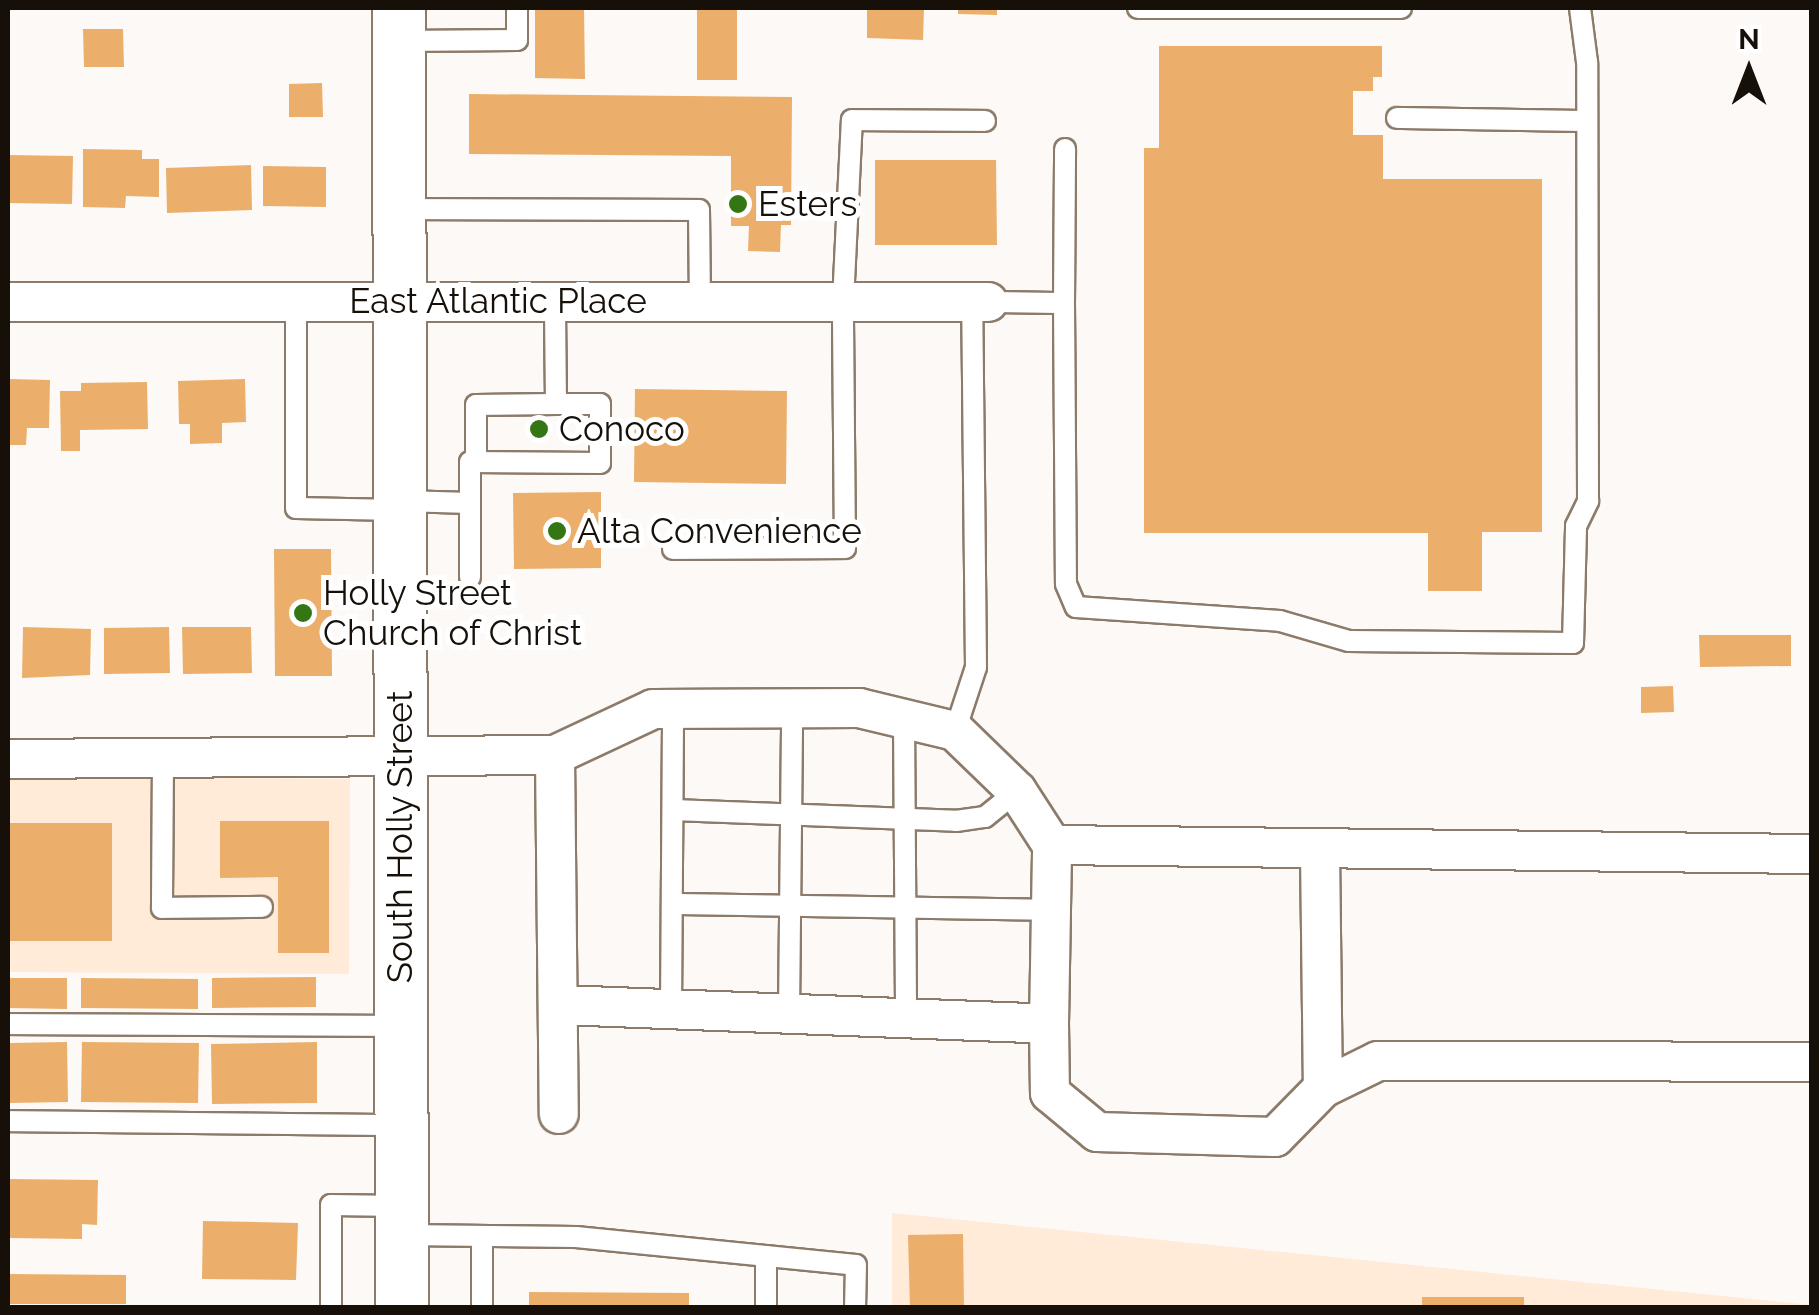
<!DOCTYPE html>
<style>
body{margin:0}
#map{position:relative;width:1819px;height:1315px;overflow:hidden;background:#fdf9f6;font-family:Raleway,sans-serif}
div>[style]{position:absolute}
.built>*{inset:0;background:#ffebd7}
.building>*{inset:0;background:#ebaf6b}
.roads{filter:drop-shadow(2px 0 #8c7b6a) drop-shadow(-2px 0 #8c7b6a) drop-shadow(0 2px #8c7b6a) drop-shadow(0 -2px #8c7b6a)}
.lane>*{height:20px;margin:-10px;padding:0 10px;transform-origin:10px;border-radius:10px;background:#fff}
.street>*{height:38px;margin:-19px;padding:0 19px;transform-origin:19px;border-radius:19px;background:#fff}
.secondary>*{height:52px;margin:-26px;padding:0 26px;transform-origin:26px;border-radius:26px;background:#fff}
.dots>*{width:28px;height:28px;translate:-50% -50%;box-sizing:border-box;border:5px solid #fff;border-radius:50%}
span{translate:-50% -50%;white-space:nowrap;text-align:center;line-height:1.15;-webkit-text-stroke:10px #fff;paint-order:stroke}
.poi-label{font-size:35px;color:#161009}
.left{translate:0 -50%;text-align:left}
.street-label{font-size:35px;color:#161009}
.frame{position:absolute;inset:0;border:10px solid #161009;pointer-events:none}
.north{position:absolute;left:1699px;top:20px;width:100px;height:100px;-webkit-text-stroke:8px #fff;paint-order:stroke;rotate:0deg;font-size:28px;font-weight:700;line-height:40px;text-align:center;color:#161009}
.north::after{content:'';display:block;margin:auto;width:35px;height:45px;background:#161009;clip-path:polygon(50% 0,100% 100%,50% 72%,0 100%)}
</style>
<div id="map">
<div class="built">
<i style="clip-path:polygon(8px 776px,350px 779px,349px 974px,8px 972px)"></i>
<i style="clip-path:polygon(892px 1213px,1812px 1305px,1811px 1308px,892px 1308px)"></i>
</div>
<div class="building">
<i style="clip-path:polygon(535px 8px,584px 8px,585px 79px,535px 78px)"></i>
<i style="clip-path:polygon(697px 8px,737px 8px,737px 80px,697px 80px)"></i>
<i style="clip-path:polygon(867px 8px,924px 8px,923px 40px,867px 38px)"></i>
<i style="clip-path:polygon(958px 8px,997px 8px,997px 15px,958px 14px)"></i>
<i style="clip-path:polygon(83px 29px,123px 29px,124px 67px,84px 67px)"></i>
<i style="clip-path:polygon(1159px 46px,1382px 46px,1382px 77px,1373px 77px,1373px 91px,1353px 91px,1353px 135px,1383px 135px,1383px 179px,1542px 179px,1542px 532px,1482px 532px,1482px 591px,1428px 591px,1428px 533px,1144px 533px,1144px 148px,1159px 148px)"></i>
<i style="clip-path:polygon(322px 83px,323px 117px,289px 117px,289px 84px)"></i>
<i style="clip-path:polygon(469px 94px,792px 97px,791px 225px,781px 225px,780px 252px,748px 251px,749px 226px,731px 226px,731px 156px,469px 154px)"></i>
<i style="clip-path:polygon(83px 149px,142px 150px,142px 159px,159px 159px,159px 197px,126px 196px,125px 208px,83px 207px)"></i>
<i style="clip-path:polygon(8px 155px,73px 156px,72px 204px,8px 203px)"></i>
<i style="clip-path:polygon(875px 160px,996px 160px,997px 245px,875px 245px)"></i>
<i style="clip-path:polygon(251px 165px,252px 210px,167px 213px,166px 168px)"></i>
<i style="clip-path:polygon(263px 166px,326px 167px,326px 207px,263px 206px)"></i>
<i style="clip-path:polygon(8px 379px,50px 380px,49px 428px,27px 428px,26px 445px,8px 445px)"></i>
<i style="clip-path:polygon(245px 379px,246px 422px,222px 423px,222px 443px,190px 444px,190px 424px,179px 424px,178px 381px)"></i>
<i style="clip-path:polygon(147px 382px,148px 429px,80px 430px,80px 451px,61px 451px,60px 391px,81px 391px,81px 383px)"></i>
<i style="clip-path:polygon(635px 389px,787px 391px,786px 484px,634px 482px)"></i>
<i style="clip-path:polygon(601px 492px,601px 568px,514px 569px,513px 493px)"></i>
<i style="clip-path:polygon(274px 549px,331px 549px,332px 676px,275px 676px)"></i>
<i style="clip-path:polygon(23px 627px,91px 629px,90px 675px,22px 678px)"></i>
<i style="clip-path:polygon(169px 627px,170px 673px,104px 674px,104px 628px)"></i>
<i style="clip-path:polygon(182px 627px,251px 627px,252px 673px,183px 674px)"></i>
<i style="clip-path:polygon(1699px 635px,1791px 635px,1791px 666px,1700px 667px)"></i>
<i style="clip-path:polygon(1673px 686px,1674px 712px,1641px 713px,1641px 687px)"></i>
<i style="clip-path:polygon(220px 821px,329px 821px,329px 953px,278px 953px,278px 877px,220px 878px)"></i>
<i style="clip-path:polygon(8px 823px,112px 823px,112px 941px,8px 941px)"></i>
<i style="clip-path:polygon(316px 977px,316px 1007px,212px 1008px,212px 978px)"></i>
<i style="clip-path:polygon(8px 978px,67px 978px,67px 1009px,8px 1008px)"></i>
<i style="clip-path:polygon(81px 978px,198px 979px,198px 1009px,81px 1008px)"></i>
<i style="clip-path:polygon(67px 1042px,68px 1102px,8px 1103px,8px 1043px)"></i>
<i style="clip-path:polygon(82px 1042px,199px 1043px,198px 1103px,81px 1102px)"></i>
<i style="clip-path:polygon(317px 1042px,317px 1103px,212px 1104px,211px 1044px)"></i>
<i style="clip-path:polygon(8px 1179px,98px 1180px,97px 1225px,82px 1224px,82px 1239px,8px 1238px)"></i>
<i style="clip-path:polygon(203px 1221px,298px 1223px,296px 1280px,202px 1279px)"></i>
<i style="clip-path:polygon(963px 1234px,964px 1308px,910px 1308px,908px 1235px)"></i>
<i style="clip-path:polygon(8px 1274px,126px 1275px,126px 1304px,8px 1304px)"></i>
<i style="clip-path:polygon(529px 1292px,689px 1293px,689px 1308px,529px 1308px)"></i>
<i style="clip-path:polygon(1422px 1297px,1524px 1297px,1524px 1308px,1422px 1308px)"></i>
</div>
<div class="roads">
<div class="lane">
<i style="left:1138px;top:8px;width:263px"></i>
<i style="left:400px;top:41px;width:117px;rotate:-0.5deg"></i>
<i style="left:517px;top:40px;width:32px;rotate:-90deg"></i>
<i style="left:1397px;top:118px;width:190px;rotate:0.9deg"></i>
<i style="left:398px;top:209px;width:301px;rotate:0.2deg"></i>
<i style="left:699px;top:210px;width:92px;rotate:89.4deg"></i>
<i style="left:296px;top:301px;width:207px;rotate:90deg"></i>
<i style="left:296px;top:508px;width:102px;rotate:1.1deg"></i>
<i style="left:988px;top:302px;width:76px;rotate:0.8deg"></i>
<i style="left:1064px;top:303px;width:154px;rotate:-89.6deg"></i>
<i style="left:1064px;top:303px;width:281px;rotate:89.6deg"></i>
<i style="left:1066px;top:584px;width:25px;rotate:67deg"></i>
<i style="left:1076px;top:607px;width:204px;rotate:3.9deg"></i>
<i style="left:1280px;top:621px;width:72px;rotate:16.2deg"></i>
<i style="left:1349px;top:641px;width:224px;rotate:0.5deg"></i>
<i style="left:1573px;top:643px;width:117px;rotate:-88.5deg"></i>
<i style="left:1576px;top:526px;width:28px;rotate:-64deg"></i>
<i style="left:1588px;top:501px;width:439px;rotate:-90.1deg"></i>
<i style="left:1587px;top:62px;width:54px;rotate:-97.4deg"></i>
<i style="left:476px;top:462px;width:57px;rotate:-90deg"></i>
<i style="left:476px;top:405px;width:80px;rotate:-0.7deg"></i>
<i style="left:402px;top:501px;width:68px;rotate:1.7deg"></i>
<i style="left:673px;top:549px;width:172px;rotate:-0.3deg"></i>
<i style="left:845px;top:548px;width:246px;rotate:-90.5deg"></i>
<i style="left:843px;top:302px;width:182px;rotate:-87.2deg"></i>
<i style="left:852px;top:120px;width:133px;rotate:0.4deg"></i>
<i style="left:470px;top:577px;width:115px;rotate:-90deg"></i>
<i style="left:470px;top:462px;width:130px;rotate:0.4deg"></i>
<i style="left:600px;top:463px;width:59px;rotate:-90deg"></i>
<i style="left:600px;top:404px;width:44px;rotate:180deg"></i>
<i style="left:556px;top:404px;width:103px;rotate:-90.6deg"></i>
<i style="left:904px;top:719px;width:299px;rotate:89.6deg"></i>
<i style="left:955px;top:731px;width:67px;rotate:-71.8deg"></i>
<i style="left:976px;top:667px;width:365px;rotate:-90.6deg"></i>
<i style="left:163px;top:759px;width:149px;rotate:90.4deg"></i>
<i style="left:162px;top:908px;width:100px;rotate:-0.6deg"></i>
<i style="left:673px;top:810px;width:283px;rotate:2.2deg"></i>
<i style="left:956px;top:821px;width:29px;rotate:-8deg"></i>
<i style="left:985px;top:817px;width:41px;rotate:-39.1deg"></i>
<i style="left:672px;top:904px;width:378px;rotate:0.9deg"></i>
<i style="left:671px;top:1009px;width:300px;rotate:-89.6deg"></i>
<i style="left:789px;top:1014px;width:306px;rotate:-89.4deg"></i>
<i style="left:8px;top:1024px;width:392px;rotate:0.3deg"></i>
<i style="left:8px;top:1121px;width:391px;rotate:0.6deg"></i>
<i style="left:404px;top:1235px;width:172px;rotate:0.7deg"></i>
<i style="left:576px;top:1237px;width:281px;rotate:5.7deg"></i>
<i style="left:856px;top:1265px;width:43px;rotate:91.3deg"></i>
<i style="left:482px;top:1236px;width:72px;rotate:90deg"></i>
<i style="left:766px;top:1256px;width:52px;rotate:90deg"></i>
<i style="left:331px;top:1308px;width:103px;rotate:-90deg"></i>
<i style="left:331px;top:1205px;width:70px;rotate:0.8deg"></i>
</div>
<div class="street">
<i style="left:8px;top:302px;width:980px"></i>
<i style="left:555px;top:755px;width:359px;rotate:89.4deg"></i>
<i style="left:8px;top:759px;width:547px;rotate:-0.42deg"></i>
<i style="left:555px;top:755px;width:108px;rotate:-25.1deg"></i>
<i style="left:653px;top:709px;width:206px;rotate:-0.3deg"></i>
<i style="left:859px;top:708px;width:99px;rotate:13.5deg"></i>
<i style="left:955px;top:731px;width:86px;rotate:44.1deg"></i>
<i style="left:1017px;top:791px;width:64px;rotate:57.1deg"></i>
<i style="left:1052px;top:845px;width:760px;rotate:0.68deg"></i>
<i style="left:1320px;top:850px;width:238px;rotate:89.3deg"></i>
<i style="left:561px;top:1005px;width:488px;rotate:2.2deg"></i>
<i style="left:1049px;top:1024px;width:69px;rotate:89.2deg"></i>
<i style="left:1050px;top:1093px;width:61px;rotate:39.7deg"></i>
<i style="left:1097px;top:1132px;width:178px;rotate:1.6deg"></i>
<i style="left:1275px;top:1137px;width:69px;rotate:-45.6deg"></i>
<i style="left:1323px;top:1088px;width:61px;rotate:-26.1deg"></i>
<i style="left:1378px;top:1061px;width:434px;rotate:0.1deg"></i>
<i style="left:1049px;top:1024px;width:179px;rotate:-89deg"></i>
</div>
<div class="secondary">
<i style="left:399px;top:8px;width:1300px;rotate:89.87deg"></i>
</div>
</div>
<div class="dots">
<i style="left:738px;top:204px;background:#357614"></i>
<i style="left:539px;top:429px;background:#357614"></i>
<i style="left:557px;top:531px;background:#357614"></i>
<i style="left:303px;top:613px;background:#357614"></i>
</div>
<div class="poi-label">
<span class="left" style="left:758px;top:204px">Esters</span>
<span class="left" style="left:559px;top:429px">Conoco</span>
<span class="left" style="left:577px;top:531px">Alta Convenience</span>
<span class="left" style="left:323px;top:613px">Holly Street<br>Church of Christ</span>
</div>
<div class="street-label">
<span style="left:498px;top:301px">East Atlantic Place</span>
<span style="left:400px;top:837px;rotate:-90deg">South Holly Street</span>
</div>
<div class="frame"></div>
<div class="north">N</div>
</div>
